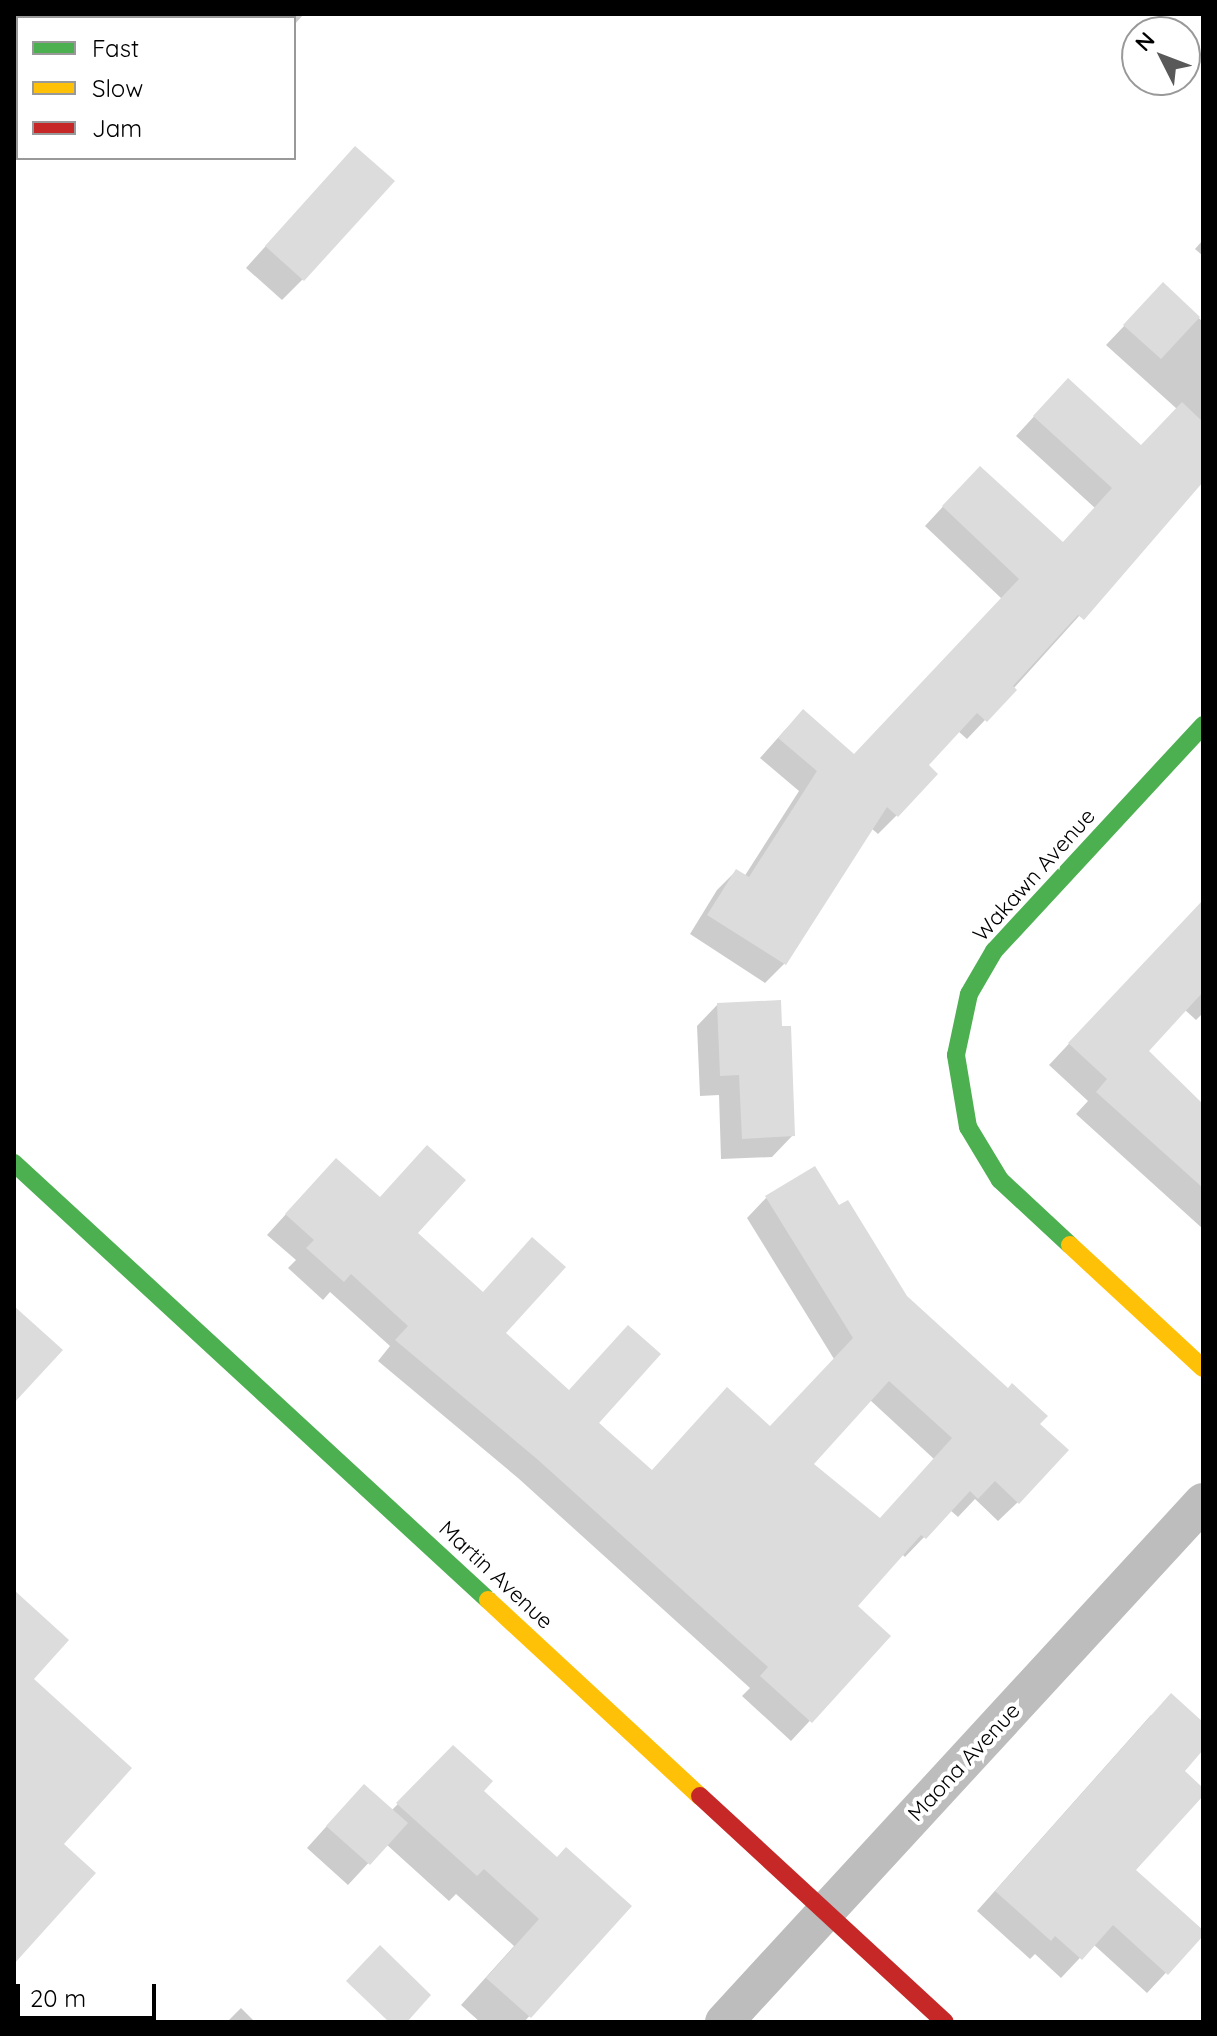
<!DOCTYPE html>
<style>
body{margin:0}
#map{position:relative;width:1217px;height:2036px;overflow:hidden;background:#fff;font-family:Quicksand,sans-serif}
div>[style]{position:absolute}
.shadow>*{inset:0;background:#0003}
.building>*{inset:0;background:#dcdcdc}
.street>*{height:38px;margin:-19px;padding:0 19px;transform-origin:19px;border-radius:19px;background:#bdbdbd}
.fast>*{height:18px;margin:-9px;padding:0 9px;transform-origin:9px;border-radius:9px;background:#4caf50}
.slow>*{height:18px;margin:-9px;padding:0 9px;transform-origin:9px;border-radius:9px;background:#ffc107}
.jam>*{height:18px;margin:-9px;padding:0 9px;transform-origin:9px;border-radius:9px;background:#c62828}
span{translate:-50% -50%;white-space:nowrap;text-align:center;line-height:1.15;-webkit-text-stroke:8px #fff;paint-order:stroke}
.street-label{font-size:22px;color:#000}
.frame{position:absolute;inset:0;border:16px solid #000;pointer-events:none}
.legend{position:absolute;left:16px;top:16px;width:280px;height:144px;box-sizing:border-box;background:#fff;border:2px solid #999;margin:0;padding:10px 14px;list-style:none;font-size:24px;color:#000}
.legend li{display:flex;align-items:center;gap:16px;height:40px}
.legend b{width:40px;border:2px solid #999}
.north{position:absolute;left:1121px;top:16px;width:80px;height:80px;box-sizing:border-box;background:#fff;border:2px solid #999;border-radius:50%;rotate:312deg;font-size:22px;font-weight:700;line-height:32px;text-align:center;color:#000}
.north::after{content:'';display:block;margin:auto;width:28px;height:36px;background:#595959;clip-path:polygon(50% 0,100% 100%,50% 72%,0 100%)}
.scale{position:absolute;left:16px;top:1984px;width:140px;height:36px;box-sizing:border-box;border:4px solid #000;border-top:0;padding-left:10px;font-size:24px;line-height:28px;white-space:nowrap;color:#000;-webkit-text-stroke:6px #fff;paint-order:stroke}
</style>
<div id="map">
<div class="shadow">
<i style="clip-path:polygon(47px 14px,304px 14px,294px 25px,294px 18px,45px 18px)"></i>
<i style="clip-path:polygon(334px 170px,303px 279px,282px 300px,246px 268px)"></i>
<i style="clip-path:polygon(1203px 240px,1203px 256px,1195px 249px)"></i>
<i style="clip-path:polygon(1163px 285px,1203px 322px,1203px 479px,985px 720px,967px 739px,958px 731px,926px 765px,897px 815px,878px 834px,871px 828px,784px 964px,765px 983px,690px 934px,717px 890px,736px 871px,744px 877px,799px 791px,760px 758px,784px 731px,803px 712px,854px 756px,1002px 599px,925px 526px,961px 487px,1062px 544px,1095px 508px,1016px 436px,1050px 399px,1141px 447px,1177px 409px,1106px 345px)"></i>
<i style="clip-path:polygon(1203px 901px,1203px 1013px,1196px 1020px,1184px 1009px,1146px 1051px,1203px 1108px,1203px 1229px,1076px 1114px,1088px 1101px,1049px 1065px)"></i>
<i style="clip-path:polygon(718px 1004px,793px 1135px,772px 1157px,721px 1159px,719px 1095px,700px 1096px,697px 1026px)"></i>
<i style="clip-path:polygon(evenodd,317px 1180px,415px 1233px,504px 1334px,651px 1472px,770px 1429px,834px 1359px,747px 1218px,766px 1198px,839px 1208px,906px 1297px,1038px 1424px,1018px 1502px,998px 1521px,975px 1499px,958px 1517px,950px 1510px,905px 1557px,902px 1554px,855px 1606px,888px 1637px,791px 1741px,742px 1696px,750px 1688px,518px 1478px,378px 1361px,390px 1346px,330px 1292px,323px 1300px,288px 1268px,296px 1260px,267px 1235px,317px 1180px,870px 1400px,934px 1459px,879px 1520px,812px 1464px,870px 1400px)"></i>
<i style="clip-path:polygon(1151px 1715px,1203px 1725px,1203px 1747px,1182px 1771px,1203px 1793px,1134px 1870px,1203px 1933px,1147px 1993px,1093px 1944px,1061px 1978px,1035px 1954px,1030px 1959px,977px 1911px)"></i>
<i style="clip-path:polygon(453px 1748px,481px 1791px,556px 1859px,629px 1907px,524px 2022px,480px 2022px,461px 2005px,514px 1946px,456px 1894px,449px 1901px,386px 1844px,348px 1885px,307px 1848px,343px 1808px,391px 1811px)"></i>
<i style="clip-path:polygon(241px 2008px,255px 2022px,227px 2022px)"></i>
</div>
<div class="building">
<i style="clip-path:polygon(355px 146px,395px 181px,304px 281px,265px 246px)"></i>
<i style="clip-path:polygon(1163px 282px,1200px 317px,1161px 359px,1123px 325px)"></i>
<i style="clip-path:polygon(1068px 378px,1141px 445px,1182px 402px,1203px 422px,1203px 482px,1084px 620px,1078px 615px,1013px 686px,1017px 690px,987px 722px,977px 713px,929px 765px,938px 774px,898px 817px,887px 807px,786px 965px,707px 915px,736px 869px,749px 877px,817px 771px,778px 738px,803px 709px,854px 754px,1019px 579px,942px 506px,980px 466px,1063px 542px,1112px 488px,1033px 416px)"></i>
<i style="clip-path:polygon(1203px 900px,1203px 992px,1149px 1051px,1203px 1104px,1203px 1188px,1096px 1092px,1107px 1079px,1068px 1043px)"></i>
<i style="clip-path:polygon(781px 1000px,782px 1026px,791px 1026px,795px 1136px,742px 1139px,739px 1075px,720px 1076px,717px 1003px)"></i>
<i style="clip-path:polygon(evenodd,427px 1145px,466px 1180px,418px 1233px,483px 1292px,532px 1237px,566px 1267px,506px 1333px,569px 1390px,628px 1325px,661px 1354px,599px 1423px,652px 1470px,727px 1387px,770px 1426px,853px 1338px,765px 1196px,815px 1166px,839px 1205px,848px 1200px,907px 1296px,1008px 1388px,1012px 1383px,1048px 1416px,1040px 1424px,1069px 1450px,1019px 1504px,995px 1481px,978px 1499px,970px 1491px,926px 1539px,921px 1535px,858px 1606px,891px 1636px,812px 1723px,760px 1676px,768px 1667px,537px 1459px,395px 1340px,408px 1326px,351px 1274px,344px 1282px,306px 1248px,314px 1240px,285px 1214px,336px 1158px,380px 1197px,427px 1145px,889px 1381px,952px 1438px,880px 1518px,814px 1464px,889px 1381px)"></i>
<i style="clip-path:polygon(14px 1306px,63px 1350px,14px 1403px)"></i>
<i style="clip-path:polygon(14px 1590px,69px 1640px,34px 1679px,132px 1768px,64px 1844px,96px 1873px,14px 1964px)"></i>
<i style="clip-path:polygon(1171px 1693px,1203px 1722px,1203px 1750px,1185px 1771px,1203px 1788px,1203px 1796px,1136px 1870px,1203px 1930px,1203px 1936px,1168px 1975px,1113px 1925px,1082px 1960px,1055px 1936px,1051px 1941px,995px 1891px)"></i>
<i style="clip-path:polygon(453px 1745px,493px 1781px,484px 1791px,557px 1857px,566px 1847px,632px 1906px,531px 2018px,486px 1978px,539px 1919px,484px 1869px,477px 1876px,396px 1803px)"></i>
<i style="clip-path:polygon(364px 1784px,408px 1823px,370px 1865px,326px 1826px)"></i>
<i style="clip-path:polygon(380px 1945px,431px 1995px,407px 2022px,389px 2022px,346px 1981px)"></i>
</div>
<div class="street">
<i style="left:724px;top:2022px;width:707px;rotate:-47.35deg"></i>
</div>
<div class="fast">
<i style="left:14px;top:1163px;width:645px;rotate:42.67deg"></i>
<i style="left:1070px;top:1245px;width:96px;rotate:-137.1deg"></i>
<i style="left:1000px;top:1180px;width:62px;rotate:-121.1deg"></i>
<i style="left:968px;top:1127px;width:73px;rotate:-99.5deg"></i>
<i style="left:956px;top:1055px;width:62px;rotate:-78deg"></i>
<i style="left:969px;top:994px;width:50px;rotate:-59.8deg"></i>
<i style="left:994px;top:951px;width:308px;rotate:-47.2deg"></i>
</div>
<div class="slow">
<i style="left:1070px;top:1245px;width:181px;rotate:42.8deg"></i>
<i style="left:488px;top:1600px;width:289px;rotate:42.8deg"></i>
</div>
<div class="jam">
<i style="left:700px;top:1796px;width:333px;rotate:42.7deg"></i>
</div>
<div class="street-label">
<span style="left:1034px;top:875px;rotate:-48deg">Wakawn Avenue</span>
<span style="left:496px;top:1575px;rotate:43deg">Martin Avenue</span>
<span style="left:964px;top:1762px;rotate:-47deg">Maona Avenue</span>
</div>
<div class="frame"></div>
<ul class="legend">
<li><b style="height:10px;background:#4caf50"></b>Fast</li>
<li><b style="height:10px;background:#ffc107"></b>Slow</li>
<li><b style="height:10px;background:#c62828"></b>Jam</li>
</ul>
<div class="north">N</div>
<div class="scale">20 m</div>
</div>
